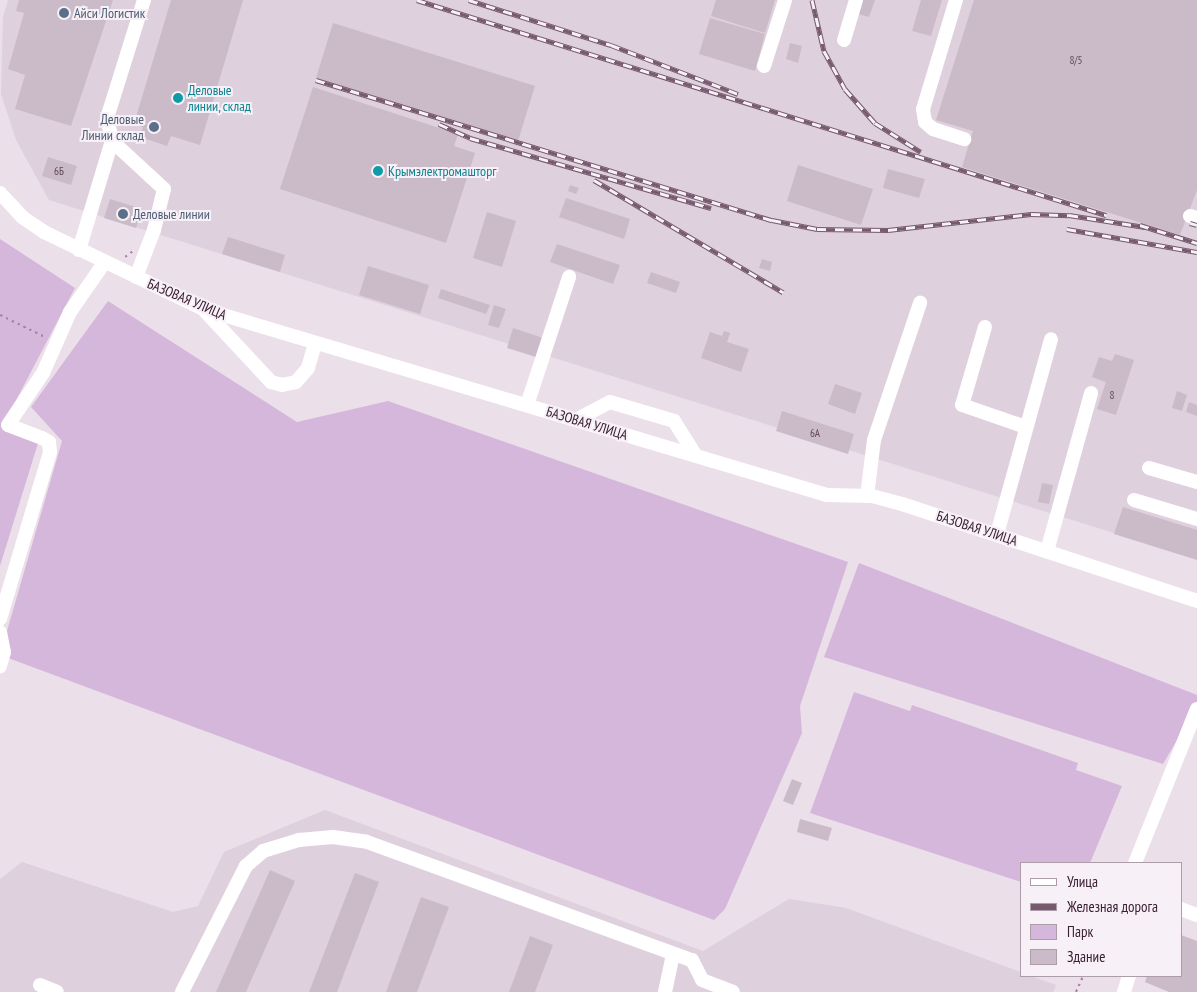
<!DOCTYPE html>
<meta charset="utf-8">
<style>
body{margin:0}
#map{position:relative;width:1197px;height:992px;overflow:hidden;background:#ebdfe9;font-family:"PT Sans Narrow",sans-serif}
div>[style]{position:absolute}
.built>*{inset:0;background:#ded0dd}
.green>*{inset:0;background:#d6b7dc}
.building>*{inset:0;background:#cbbbc9}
.path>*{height:2px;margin-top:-1px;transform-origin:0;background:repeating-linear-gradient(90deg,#af7fa3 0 2.5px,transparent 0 6.5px)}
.minor>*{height:14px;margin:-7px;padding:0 7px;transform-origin:7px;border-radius:7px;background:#fff}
.rail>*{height:5px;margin-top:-2.5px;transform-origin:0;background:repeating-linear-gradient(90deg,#f7f0f7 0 9px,#775a6e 0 18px);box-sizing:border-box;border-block:1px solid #775a6e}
.dots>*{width:14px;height:14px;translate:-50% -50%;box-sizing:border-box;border:2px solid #f7f0f7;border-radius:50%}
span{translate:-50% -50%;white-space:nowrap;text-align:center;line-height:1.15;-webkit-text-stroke:4px #f7f0f7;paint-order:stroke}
.number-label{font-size:11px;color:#5f4758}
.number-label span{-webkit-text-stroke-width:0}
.service-label{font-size:14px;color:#4e5e75}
.left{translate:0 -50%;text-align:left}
.right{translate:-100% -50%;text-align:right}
.culture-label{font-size:14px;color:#0d838f}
.street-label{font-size:14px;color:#3b2033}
.legend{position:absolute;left:1020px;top:862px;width:162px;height:115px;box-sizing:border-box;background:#f7f0f7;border:1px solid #ac9da9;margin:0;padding:6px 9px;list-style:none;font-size:15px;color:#3b2033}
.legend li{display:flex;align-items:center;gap:10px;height:25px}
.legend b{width:25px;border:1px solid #ac9da9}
</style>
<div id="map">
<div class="built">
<i style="clip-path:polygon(8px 0,1197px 0,1197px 559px,49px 200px,16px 140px,1px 94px,3px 17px)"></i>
<i style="clip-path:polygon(325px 810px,703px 951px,789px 899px,846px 908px,1021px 972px,1021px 976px,1031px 976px,1056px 985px,1053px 992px,0 992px,0 879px,22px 862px,173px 912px,198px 906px,224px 852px)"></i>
</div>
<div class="green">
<i style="clip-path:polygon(0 239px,75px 288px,2px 427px,39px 440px,0 566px)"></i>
<i style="clip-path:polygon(108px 301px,297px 422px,388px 401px,848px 562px,800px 706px,802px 733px,725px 909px,714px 920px,0 655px,62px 441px,31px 407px)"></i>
<i style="clip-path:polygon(859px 563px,1197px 695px,1197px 706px,1163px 764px,824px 657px)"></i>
<i style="clip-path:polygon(854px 692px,910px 711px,912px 705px,1078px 763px,1076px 770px,1122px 786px,1090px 863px,1021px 863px,1021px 882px,810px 813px)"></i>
</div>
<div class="building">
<i style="clip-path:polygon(19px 0,113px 0,71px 126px,15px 109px,25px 75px,8px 69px,24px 13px,16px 11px)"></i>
<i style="clip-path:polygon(171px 0,243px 0,200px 145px,171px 136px,167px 146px,140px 137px,143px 127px,134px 124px)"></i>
<i style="clip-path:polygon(716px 0,775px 0,765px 33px,711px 16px)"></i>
<i style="clip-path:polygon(863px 0,875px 0,869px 17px,858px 14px)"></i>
<i style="clip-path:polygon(921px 0,942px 0,931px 36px,912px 31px)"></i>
<i style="clip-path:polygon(974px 0,1197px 0,1197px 190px,1180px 235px,962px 167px,973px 131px,936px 120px)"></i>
<i style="clip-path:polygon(710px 18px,765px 34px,755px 71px,699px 54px)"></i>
<i style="clip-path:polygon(333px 23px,535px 86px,518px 141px,316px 78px)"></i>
<i style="clip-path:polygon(790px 43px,802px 46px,798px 63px,786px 59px)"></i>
<i style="clip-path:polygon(313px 87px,458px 134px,454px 146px,475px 153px,446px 243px,280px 189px)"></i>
<i style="clip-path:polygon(48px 157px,77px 166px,71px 185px,42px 176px)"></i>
<i style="clip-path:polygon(798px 165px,873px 189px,861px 225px,787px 201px)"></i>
<i style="clip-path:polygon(888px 169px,925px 179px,919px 198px,883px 188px)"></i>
<i style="clip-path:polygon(570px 185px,579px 188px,576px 194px,568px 191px)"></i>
<i style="clip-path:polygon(566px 198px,630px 219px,624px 239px,559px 217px)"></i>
<i style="clip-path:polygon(110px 199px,142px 209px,136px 228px,104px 218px)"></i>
<i style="clip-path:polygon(487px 212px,516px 221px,502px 267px,473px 258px)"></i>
<i style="clip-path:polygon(228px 237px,285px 255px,280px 272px,222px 254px)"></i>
<i style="clip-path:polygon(557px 244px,620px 265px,613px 284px,550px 262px)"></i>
<i style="clip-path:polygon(762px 259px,772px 262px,770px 271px,759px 268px)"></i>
<i style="clip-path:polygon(368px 266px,429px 285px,420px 314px,359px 295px)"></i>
<i style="clip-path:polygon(651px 272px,680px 282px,676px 293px,647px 283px)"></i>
<i style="clip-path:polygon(441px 289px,490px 305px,486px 314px,438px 298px)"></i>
<i style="clip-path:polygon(494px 305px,506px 309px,499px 328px,488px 325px)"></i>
<i style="clip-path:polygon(513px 328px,543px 338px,536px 357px,507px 348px)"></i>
<i style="clip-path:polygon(724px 331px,730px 333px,727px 342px,749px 349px,741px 372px,701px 358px,710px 332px,722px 336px)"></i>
<i style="clip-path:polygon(1115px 354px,1134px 360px,1116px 415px,1097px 409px,1106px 382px,1092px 377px,1099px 357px,1112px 361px)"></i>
<i style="clip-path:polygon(835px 384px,862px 393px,855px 414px,828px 404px)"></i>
<i style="clip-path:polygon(1177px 391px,1187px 395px,1182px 411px,1172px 408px)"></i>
<i style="clip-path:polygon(1189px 402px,1197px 405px,1197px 416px,1186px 412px)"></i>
<i style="clip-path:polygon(782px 411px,854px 434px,848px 454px,776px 431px)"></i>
<i style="clip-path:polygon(1042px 483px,1053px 485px,1049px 504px,1038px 502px)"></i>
<i style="clip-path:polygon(1123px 507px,1197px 530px,1197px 560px,1114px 534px)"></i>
<i style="clip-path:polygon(792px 779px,802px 783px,793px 805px,783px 801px)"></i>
<i style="clip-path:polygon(800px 819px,832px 828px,828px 841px,797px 832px)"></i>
<i style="clip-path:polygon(270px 870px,295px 881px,246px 992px,216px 992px)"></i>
<i style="clip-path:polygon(355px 873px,379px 882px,337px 992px,309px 992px)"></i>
<i style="clip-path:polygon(421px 897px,449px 907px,417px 992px,386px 992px)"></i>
<i style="clip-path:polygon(1181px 935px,1197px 941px,1197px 992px,1169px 992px,1145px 982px,1147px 976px,1181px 976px)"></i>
<i style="clip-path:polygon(530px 936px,553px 945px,535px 992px,509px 992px)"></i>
</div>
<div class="path">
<i style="left:138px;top:220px;width:6px;rotate:9deg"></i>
<i style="left:125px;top:257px;width:10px;rotate:-37deg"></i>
<i style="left:0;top:315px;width:50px;rotate:26.1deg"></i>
<i style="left:1076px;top:992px;width:17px;rotate:-66deg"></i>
</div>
<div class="minor">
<i style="left:956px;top:0;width:114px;rotate:106.8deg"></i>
<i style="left:923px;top:109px;width:13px;rotate:81deg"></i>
<i style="left:925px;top:122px;width:11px;rotate:41deg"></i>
<i style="left:933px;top:129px;width:33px;rotate:18deg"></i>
<i style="left:844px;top:40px;width:42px;rotate:-73.3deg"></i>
<i style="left:764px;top:66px;width:69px;rotate:-72.3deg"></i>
<i style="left:0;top:193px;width:33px;rotate:47deg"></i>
<i style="left:22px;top:217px;width:27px;rotate:34deg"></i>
<i style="left:44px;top:232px;width:177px;rotate:25.8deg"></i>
<i style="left:203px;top:309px;width:651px;rotate:16.6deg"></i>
<i style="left:827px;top:495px;width:45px;rotate:1.3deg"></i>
<i style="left:872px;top:496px;width:31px;rotate:15deg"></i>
<i style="left:902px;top:504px;width:311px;rotate:18.2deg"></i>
<i style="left:1190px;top:216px;width:7px;rotate:16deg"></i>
<i style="left:79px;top:250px;width:114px;rotate:-73.2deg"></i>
<i style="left:136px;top:277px;width:50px;rotate:-69deg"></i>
<i style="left:154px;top:230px;width:42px;rotate:-76.3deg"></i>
<i style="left:164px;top:189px;width:71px;rotate:-137.3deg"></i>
<i style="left:112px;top:141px;width:24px;rotate:-102deg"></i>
<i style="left:107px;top:118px;width:124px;rotate:-72.6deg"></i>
<i style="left:203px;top:309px;width:100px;rotate:47deg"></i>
<i style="left:271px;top:382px;width:11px;rotate:15deg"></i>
<i style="left:282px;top:385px;width:14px;rotate:-12deg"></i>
<i style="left:296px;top:382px;width:18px;rotate:-49deg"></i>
<i style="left:308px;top:368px;width:26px;rotate:-74deg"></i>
<i style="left:985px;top:327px;width:81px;rotate:106.4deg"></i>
<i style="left:962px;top:405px;width:68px;rotate:19deg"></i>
<i style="left:527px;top:405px;width:135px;rotate:-71.8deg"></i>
<i style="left:576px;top:420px;width:38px;rotate:-28deg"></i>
<i style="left:610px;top:402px;width:67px;rotate:16.5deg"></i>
<i style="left:674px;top:421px;width:41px;rotate:57.8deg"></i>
<i style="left:1149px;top:468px;width:50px;rotate:16.3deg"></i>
<i style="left:867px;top:496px;width:56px;rotate:-82.9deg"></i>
<i style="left:874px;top:440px;width:145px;rotate:-71.4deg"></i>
<i style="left:1134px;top:500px;width:66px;rotate:16.8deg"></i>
<i style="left:997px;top:534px;width:202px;rotate:-74.5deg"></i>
<i style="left:1047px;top:551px;width:164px;rotate:-74.4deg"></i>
<i style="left:0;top:619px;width:174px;rotate:-73.3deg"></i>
<i style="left:50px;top:452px;width:10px;rotate:-96deg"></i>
<i style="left:49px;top:442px;width:8px;rotate:-150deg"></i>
<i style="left:42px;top:438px;width:36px;rotate:-159deg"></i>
<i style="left:8px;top:425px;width:63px;rotate:-56.1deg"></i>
<i style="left:43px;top:373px;width:67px;rotate:-66.1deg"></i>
<i style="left:70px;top:312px;width:60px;rotate:-55.2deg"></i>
<i style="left:0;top:632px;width:20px;rotate:79deg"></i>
<i style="left:4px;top:652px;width:15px;rotate:106deg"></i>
<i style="left:1135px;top:863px;width:166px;rotate:-68.1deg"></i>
<i style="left:1181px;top:909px;width:17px;rotate:21deg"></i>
<i style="left:40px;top:985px;width:18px;rotate:22deg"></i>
<i style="left:182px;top:992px;width:141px;rotate:-63.1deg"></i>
<i style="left:246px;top:866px;width:23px;rotate:-41deg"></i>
<i style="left:263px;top:851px;width:38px;rotate:-17deg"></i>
<i style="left:299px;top:840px;width:34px;rotate:-5deg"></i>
<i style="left:333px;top:837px;width:34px;rotate:8deg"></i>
<i style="left:367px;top:842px;width:346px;rotate:20deg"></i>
<i style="left:692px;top:960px;width:22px;rotate:63deg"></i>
<i style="left:702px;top:980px;width:33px;rotate:21deg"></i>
<i style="left:665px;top:992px;width:39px;rotate:-78deg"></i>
<i style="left:1124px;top:992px;width:17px;rotate:-73deg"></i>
</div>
<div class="rail">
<i style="left:417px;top:0;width:722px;rotate:17.33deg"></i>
<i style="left:469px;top:0;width:149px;rotate:17.6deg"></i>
<i style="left:611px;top:45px;width:136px;rotate:21.1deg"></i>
<i style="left:812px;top:0;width:52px;rotate:76.8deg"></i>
<i style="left:824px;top:51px;width:43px;rotate:61.1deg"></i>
<i style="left:845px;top:89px;width:45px;rotate:48.6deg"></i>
<i style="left:875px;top:123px;width:54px;rotate:32.2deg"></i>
<i style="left:316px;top:80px;width:477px;rotate:17.1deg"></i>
<i style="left:772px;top:220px;width:46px;rotate:11.3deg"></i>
<i style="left:817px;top:229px;width:71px;rotate:0.8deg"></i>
<i style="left:888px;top:230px;width:144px;rotate:-6.4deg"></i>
<i style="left:1031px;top:214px;width:38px;rotate:2deg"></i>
<i style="left:1069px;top:215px;width:77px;rotate:9deg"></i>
<i style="left:439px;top:124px;width:34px;rotate:24deg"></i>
<i style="left:470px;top:138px;width:251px;rotate:16.2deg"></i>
<i style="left:594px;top:180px;width:220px;rotate:30.7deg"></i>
<i style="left:1190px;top:223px;width:7px;rotate:16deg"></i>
<i style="left:1140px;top:225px;width:60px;rotate:17.5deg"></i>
<i style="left:1067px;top:229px;width:132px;rotate:10deg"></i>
</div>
<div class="dots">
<i style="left:64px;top:13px;background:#5c6f8a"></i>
<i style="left:178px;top:98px;background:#0f9aa8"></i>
<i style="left:154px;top:127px;background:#5c6f8a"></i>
<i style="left:378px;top:171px;background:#0f9aa8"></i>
<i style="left:123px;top:214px;background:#5c6f8a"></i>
</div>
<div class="number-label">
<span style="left:1076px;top:60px">8/5</span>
<span style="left:59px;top:171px">6Б</span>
<span style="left:1112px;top:395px">8</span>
<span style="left:815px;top:433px">6А</span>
</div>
<div class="service-label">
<span class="left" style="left:74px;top:13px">Айси Логистик</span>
<span class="right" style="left:144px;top:127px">Деловые<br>Линии склад</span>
<span class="left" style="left:133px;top:214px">Деловые линии</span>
</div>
<div class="culture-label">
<span class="left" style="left:188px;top:98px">Деловые<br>линии, склад</span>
<span class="left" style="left:388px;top:171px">Крымэлектромашторг</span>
</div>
<div class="street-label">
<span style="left:187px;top:299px;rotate:23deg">БАЗОВАЯ УЛИЦА</span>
<span style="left:587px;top:423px;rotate:17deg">БАЗОВАЯ УЛИЦА</span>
<span style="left:977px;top:528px;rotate:18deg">БАЗОВАЯ УЛИЦА</span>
</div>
<ul class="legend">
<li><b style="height:6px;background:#fff"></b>Улица</li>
<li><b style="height:6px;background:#775a6e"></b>Железная дорога</li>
<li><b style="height:14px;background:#d6b7dc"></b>Парк</li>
<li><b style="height:14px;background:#cbbbc9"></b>Здание</li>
</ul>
</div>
